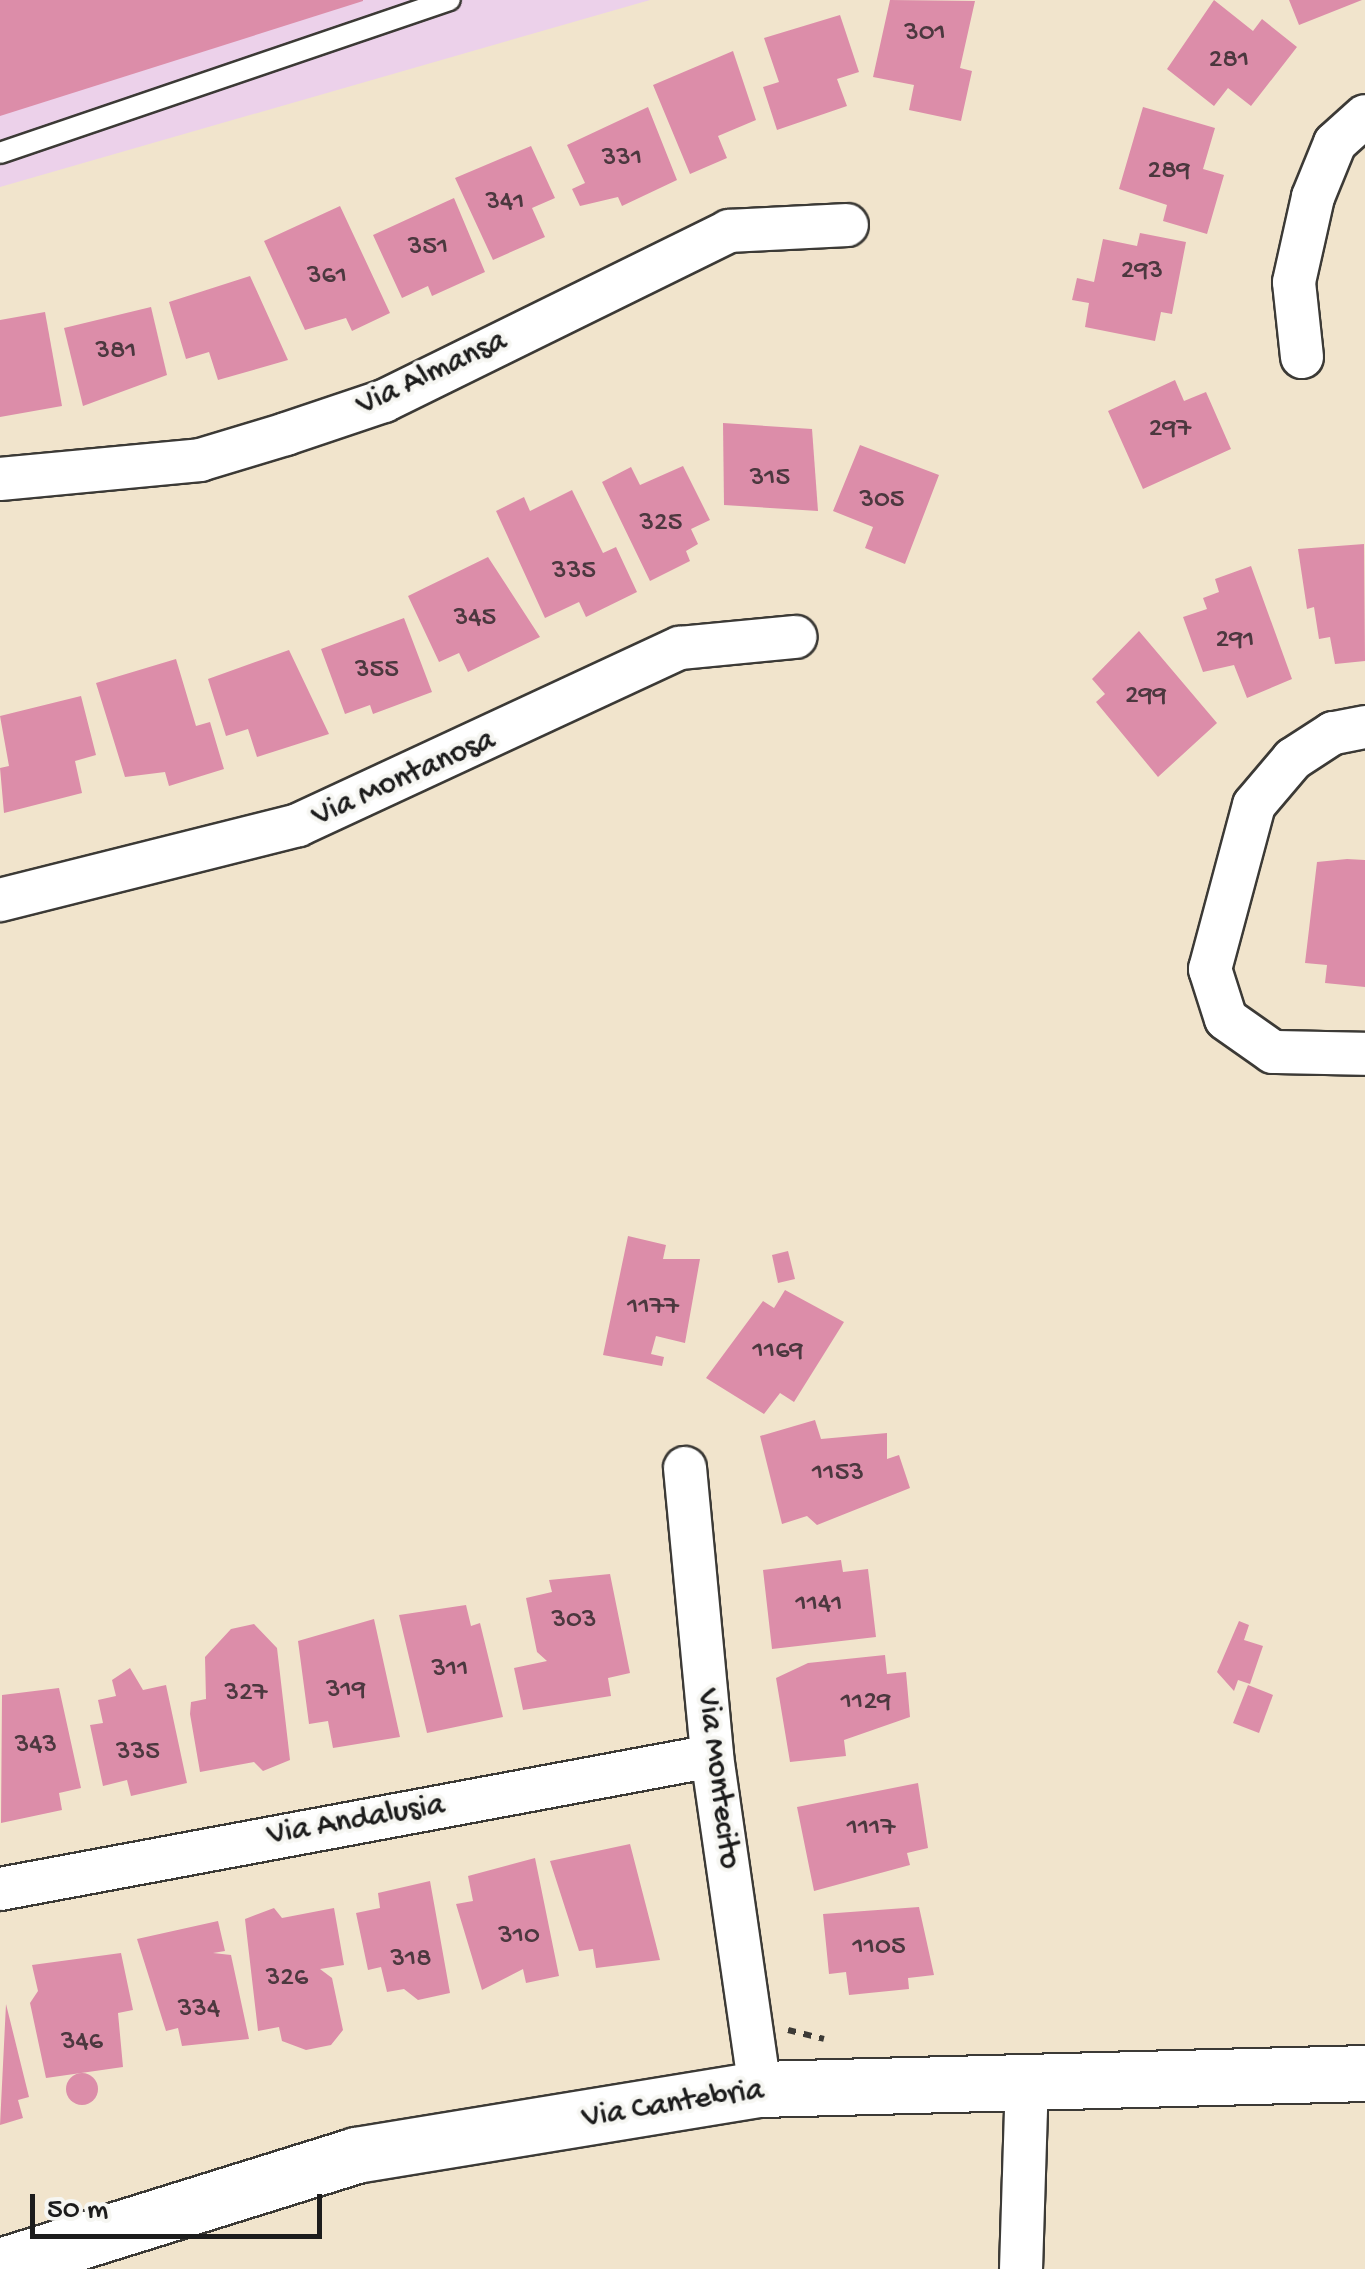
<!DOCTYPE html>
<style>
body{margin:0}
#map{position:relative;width:1365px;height:2269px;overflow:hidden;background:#f1e4cc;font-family:"Gochi Hand",sans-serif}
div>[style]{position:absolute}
.built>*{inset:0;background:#ecd1ea}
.building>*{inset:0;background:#dc8da9}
.round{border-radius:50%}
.path>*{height:6px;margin-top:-3px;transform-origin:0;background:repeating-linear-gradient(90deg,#3c3a36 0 8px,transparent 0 16px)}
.roads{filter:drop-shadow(2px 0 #3c3a36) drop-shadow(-2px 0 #3c3a36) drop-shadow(0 2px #3c3a36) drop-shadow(0 -2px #3c3a36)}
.service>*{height:20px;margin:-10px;padding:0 10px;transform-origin:10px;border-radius:10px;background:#fff}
.minor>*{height:42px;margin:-21px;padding:0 21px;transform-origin:21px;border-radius:21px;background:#fff}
.secondary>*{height:55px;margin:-27.5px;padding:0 27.5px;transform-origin:27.5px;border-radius:27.5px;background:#fff}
span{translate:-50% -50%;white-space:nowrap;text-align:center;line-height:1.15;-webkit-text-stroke:8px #f6f6f2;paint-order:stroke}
.number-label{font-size:28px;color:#4c383f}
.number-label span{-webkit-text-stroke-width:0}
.street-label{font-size:32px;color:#1c1c1c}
.scale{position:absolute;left:30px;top:2194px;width:292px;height:45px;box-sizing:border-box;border:5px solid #1c1c1c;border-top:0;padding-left:12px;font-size:30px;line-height:35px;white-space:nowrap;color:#1c1c1c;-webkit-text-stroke:8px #f6f6f2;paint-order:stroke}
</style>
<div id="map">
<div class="built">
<i style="clip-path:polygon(0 0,650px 0,0 187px)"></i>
</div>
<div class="building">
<i style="clip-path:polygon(0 0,363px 0,363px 1px,0 116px)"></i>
<i style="clip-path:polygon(890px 0,975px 1px,960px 68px,972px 71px,961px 121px,909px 110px,914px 85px,873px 77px)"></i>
<i style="clip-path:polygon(1214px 0,1253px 31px,1262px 19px,1297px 47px,1251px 106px,1228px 88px,1214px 106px,1167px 69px)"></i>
<i style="clip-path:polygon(1289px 0,1362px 0,1299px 25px)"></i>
<i style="clip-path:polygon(840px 15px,859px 72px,837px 79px,847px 106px,777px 130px,763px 87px,779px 82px,764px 38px)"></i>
<i style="clip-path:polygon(733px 51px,756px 120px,718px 136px,727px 158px,690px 174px,653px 85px)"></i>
<i style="clip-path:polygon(648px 107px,677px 180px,622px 206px,618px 197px,580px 206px,572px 189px,585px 183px,567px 145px)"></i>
<i style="clip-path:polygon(1143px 107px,1215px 128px,1203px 169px,1224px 175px,1207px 234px,1163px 221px,1167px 205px,1119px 189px)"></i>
<i style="clip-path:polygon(531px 146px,555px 198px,532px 208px,545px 237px,493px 260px,455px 178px)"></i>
<i style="clip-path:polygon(454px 198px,485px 272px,432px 296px,428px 286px,402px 298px,373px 235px)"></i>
<i style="clip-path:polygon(340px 206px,390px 313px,352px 331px,346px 318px,305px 330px,264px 241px)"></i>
<i style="clip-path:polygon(1140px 233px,1186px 242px,1172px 314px,1161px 312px,1155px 341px,1085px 327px,1089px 303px,1072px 300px,1077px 278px,1094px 282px,1103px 239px,1137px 246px)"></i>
<i style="clip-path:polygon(250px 276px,288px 360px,218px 380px,209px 352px,186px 359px,169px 302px)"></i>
<i style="clip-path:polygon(151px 307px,167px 375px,83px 406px,64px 328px)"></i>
<i style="clip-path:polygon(45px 312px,62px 406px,0 417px,0 320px)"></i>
<i style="clip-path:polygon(1175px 380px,1184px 401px,1206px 392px,1231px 449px,1143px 489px,1108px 411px)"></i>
<i style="clip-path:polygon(723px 423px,812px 429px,818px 511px,724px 505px)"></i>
<i style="clip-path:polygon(860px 445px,939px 475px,905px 564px,865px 548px,873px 527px,833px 511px)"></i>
<i style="clip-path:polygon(683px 466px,710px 520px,691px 529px,698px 544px,686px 551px,690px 561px,650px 581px,602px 482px,631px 467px,640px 485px)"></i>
<i style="clip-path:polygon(572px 490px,603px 553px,616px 547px,637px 592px,586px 617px,579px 602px,545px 618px,496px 511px,524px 497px,530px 511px)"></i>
<i style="clip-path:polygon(1364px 544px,1365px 661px,1335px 664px,1330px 637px,1319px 639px,1314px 607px,1307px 609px,1298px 549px)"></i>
<i style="clip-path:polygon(488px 557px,540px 637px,468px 672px,459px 653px,439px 662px,408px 596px)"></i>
<i style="clip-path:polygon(1251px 566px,1292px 679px,1247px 698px,1234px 665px,1203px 672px,1183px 617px,1207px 609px,1203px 598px,1219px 592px,1215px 579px)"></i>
<i style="clip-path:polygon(404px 618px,432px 692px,373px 714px,370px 705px,345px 714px,321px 649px)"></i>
<i style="clip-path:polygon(1139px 631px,1217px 723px,1158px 777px,1096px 702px,1105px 694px,1092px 679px)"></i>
<i style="clip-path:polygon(289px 650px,329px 734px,257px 757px,248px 729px,226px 736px,208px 679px)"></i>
<i style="clip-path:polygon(176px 659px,196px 726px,210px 722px,224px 769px,169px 786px,165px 772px,125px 777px,96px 683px)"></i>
<i style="clip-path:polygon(81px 696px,96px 755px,75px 761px,82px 793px,4px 813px,0 768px,9px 766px,0 716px)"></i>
<i style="clip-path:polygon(1347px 859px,1365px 860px,1365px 987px,1325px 983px,1327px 965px,1305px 963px,1317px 862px)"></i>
<i style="clip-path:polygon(628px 1236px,666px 1245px,663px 1259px,700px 1259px,685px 1343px,656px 1336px,651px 1354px,664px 1357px,662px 1366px,603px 1355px)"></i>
<i style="clip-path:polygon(788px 1251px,795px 1279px,778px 1283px,772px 1255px)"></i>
<i style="clip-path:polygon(785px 1290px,844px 1322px,794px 1402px,780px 1393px,764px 1414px,706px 1378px,763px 1301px,774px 1308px)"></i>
<i style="clip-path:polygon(815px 1420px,821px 1439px,887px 1433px,887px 1459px,899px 1455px,910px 1488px,817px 1525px,807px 1516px,782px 1524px,760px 1436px)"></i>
<i style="clip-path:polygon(841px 1560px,843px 1572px,868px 1569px,876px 1637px,772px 1649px,763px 1570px)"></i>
<i style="clip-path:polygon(610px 1574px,630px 1673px,608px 1678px,611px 1696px,523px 1710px,514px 1668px,547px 1661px,537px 1652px,526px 1598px,552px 1592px,549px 1580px)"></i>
<i style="clip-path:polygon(466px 1605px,471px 1626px,480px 1623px,503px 1717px,427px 1733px,399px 1615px)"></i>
<i style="clip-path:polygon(374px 1619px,400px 1737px,333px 1748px,328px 1721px,309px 1724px,298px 1641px)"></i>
<i style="clip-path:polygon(1239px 1621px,1249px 1625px,1244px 1640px,1263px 1646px,1250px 1684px,1238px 1680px,1234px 1691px,1217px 1672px)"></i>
<i style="clip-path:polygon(254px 1624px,277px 1648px,290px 1760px,263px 1771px,254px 1762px,200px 1772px,190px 1714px,191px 1702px,206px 1699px,205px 1657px,231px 1629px)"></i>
<i style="clip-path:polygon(885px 1655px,887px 1674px,906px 1672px,910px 1717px,844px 1740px,846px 1756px,790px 1762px,776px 1678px,808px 1663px)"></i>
<i style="clip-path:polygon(130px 1668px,143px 1690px,166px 1685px,187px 1783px,131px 1796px,127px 1780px,103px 1786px,90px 1725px,103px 1723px,98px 1700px,116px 1696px,112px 1680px)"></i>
<i style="clip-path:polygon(1248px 1685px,1273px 1695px,1259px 1733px,1233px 1723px)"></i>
<i style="clip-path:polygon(59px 1688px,81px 1788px,59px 1793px,62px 1810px,1px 1823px,2px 1695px)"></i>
<i style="clip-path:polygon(918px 1783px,928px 1848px,907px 1853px,910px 1865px,814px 1891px,797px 1807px)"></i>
<i style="clip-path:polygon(630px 1844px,660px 1960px,596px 1968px,593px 1949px,579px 1951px,550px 1861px)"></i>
<i style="clip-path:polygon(535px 1858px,559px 1976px,526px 1983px,523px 1969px,482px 1990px,456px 1904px,473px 1901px,468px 1876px)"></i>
<i style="clip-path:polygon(430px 1881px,450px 1993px,418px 2000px,404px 1989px,387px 1992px,381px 1967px,368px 1970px,356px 1913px,380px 1908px,378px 1893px)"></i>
<i style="clip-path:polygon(919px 1907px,934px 1975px,908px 1978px,909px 1989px,849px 1995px,846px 1972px,829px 1974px,823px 1914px)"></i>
<i style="clip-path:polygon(274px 1908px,282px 1918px,334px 1908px,344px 1965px,320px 1969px,332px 1978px,343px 2030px,331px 2045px,306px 2050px,282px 2041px,279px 2027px,258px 2031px,245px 1919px)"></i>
<i style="clip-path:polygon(218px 1921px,225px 1951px,213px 1953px,231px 1955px,249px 2039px,182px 2046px,178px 2028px,166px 2031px,137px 1939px)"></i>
<i style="clip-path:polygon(121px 1953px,133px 2010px,118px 2013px,123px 2067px,46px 2078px,30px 2003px,38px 1991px,32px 1965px)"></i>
<i style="clip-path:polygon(6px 2004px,29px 2097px,18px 2100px,23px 2118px,0 2125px)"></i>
<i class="round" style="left:66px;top:2073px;width:32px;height:32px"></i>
</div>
<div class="path">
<i style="left:788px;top:2030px;width:37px;rotate:14deg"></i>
</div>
<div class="roads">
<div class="service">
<i style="left:0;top:153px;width:475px;rotate:-18.8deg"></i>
</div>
<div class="minor">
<i style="left:1302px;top:357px;width:75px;rotate:-96.1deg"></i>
<i style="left:1294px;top:282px;width:87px;rotate:-77.4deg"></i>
<i style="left:1313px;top:197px;width:58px;rotate:-67.8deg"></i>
<i style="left:1335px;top:143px;width:40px;rotate:-42deg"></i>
<i style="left:0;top:479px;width:201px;rotate:-5.4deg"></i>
<i style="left:200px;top:460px;width:90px;rotate:-16.8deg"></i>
<i style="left:286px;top:434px;width:103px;rotate:-18.6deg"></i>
<i style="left:384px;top:401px;width:385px;rotate:-26.2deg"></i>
<i style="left:729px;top:231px;width:118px;rotate:-2.9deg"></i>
<i style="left:1365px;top:727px;width:33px;rotate:169deg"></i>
<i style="left:1333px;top:733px;width:48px;rotate:147deg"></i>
<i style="left:1293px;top:759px;width:60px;rotate:130.3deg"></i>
<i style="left:1254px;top:805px;width:170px;rotate:105deg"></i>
<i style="left:1210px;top:969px;width:52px;rotate:72.3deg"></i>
<i style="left:1226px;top:1019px;width:57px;rotate:35.1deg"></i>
<i style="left:1273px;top:1052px;width:92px;rotate:1.2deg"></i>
<i style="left:0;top:900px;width:307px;rotate:-14.1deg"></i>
<i style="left:298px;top:825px;width:421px;rotate:-24.9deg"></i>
<i style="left:680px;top:648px;width:116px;rotate:-5.5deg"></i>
<i style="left:685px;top:1468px;width:289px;rotate:84.6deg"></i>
<i style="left:712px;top:1756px;width:336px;rotate:81.8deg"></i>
<i style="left:0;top:1889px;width:724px;rotate:-10.58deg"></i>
<i style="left:1021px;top:2269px;width:189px;rotate:-88.2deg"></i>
</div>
<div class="secondary">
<i style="left:0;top:2266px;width:373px;rotate:-17.3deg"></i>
<i style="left:356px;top:2155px;width:409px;rotate:-9.3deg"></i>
<i style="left:760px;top:2089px;width:605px;rotate:-1.51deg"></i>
</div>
</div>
<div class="number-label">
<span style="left:925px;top:34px">301</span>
<span style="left:1229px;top:61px">281</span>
<span style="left:622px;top:159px">331</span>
<span style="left:1169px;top:172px">289</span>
<span style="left:505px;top:203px">341</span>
<span style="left:428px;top:248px">351</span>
<span style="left:1142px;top:272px">293</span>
<span style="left:327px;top:277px">361</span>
<span style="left:116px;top:352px">381</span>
<span style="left:1170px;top:430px">297</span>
<span style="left:770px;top:479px">315</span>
<span style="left:882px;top:501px">305</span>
<span style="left:661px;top:524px">325</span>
<span style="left:574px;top:572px">335</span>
<span style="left:475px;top:619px">345</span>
<span style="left:1235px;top:641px">291</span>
<span style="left:377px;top:671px">355</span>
<span style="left:1146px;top:697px">299</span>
<span style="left:653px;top:1308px">1177</span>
<span style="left:778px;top:1352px">1169</span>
<span style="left:838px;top:1474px">1153</span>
<span style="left:819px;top:1605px">1141</span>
<span style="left:574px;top:1621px">303</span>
<span style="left:450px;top:1670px">311</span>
<span style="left:346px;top:1691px">319</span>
<span style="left:246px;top:1694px">327</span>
<span style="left:866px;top:1703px">1129</span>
<span style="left:36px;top:1746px">343</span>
<span style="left:138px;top:1753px">335</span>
<span style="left:871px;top:1829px">1117</span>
<span style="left:519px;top:1937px">310</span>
<span style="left:879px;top:1948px">1105</span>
<span style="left:411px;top:1960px">318</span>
<span style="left:287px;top:1979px">326</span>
<span style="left:199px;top:2010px">334</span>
<span style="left:82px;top:2043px">346</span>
</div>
<div class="street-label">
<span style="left:432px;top:374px;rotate:-25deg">Via Almansa</span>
<span style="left:404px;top:779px;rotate:-24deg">Via Montanosa</span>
<span style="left:717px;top:1779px;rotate:83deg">Via Montecito</span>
<span style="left:356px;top:1821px;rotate:-10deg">Via Andalusia</span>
<span style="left:673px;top:2105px;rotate:-9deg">Via Cantebria</span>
</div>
<div class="scale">50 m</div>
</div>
